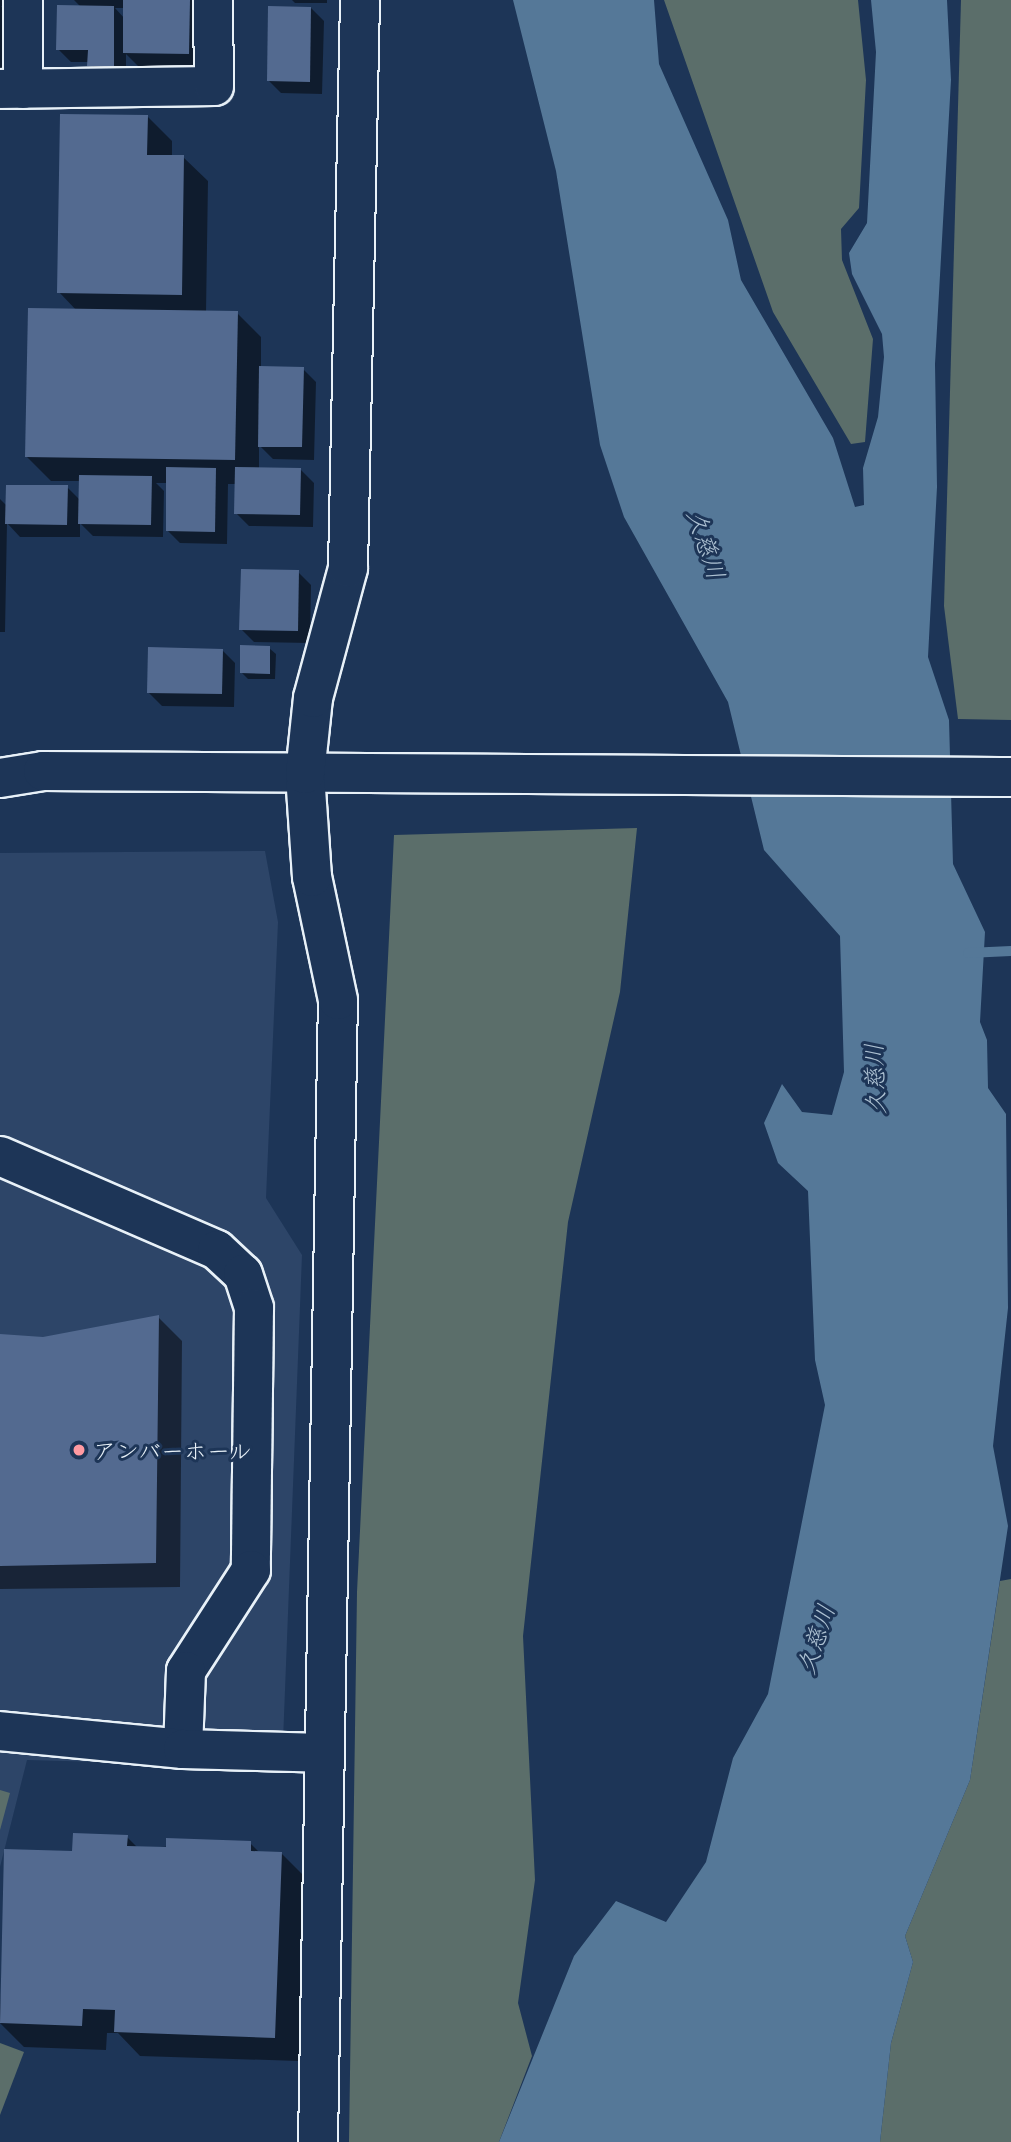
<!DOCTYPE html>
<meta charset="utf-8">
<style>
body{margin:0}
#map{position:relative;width:1011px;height:2142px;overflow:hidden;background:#1d3557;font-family:Mali,"Klee One",sans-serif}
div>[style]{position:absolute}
.built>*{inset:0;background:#2d4568}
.green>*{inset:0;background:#5b6e6a}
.water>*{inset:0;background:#557898}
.shadow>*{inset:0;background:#0007}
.stream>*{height:10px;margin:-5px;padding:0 5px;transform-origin:5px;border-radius:5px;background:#557898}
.building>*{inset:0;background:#536a90}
.roads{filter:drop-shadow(2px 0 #e8f1f8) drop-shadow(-2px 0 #e8f1f8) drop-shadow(0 2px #e8f1f8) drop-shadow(0 -2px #e8f1f8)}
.minor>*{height:38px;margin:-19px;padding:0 19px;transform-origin:19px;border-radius:19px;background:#1d3557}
.dots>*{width:19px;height:19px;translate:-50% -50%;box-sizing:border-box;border:4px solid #1d3557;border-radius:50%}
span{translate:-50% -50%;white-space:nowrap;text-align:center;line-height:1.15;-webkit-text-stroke:6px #1d3557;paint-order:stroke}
.poi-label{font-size:23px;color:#e8f1f8}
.left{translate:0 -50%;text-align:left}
.water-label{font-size:24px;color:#adc1d2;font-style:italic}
</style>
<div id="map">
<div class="built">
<i style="clip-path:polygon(265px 851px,278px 922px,266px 1198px,302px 1255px,282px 1767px,27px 1760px,0 1867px,0 853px)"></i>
</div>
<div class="green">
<i style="clip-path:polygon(664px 0,858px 0,866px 80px,859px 208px,841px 229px,842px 260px,873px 339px,865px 442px,851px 444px,773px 312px)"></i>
<i style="clip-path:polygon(961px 0,1011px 0,1011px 720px,958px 719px,944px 606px)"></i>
<i style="clip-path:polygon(637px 828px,620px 992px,568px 1222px,523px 1636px,535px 1880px,518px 2003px,532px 2056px,499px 2142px,349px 2142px,357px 1592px,394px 835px)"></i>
<i style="clip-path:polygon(1011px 1579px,1011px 2142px,880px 2142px,891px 2043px,913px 1962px,905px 1936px,970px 1780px,1000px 1581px)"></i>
<i style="clip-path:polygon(0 1790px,10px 1793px,0 1830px)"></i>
<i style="clip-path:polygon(0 2043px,24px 2052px,0 2115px)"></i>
</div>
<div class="water">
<i style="clip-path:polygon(513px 0,654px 0,659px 64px,728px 220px,741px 280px,833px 438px,855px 507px,864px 505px,863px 468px,878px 417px,884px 357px,882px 334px,852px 274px,849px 253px,867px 223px,876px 52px,871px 0,947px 0,951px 80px,935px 364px,937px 487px,928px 657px,949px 720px,953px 864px,985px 932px,980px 1022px,987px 1040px,988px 1088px,1006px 1114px,1008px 1308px,993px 1446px,1008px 1526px,970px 1780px,905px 1936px,913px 1962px,891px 2043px,880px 2142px,499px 2142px,574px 1956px,616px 1901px,666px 1922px,706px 1862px,733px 1758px,768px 1694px,825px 1405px,815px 1360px,808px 1191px,778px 1163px,764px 1123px,782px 1084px,802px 1112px,832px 1115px,844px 1072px,840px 936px,764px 850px,728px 702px,624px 517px,600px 445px,556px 171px)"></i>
</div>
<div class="shadow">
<i style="clip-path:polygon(0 0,14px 0,13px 6px,1px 6px,14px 19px,13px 73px,0 73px)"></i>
<i style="clip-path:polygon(evenodd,74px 0,209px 0,208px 72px,143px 71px,126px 54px,126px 78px,102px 78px,89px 62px,71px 62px,58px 49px,81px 7px,74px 0,115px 8px,125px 8px,125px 19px,115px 8px)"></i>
<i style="clip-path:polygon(292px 0,327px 0,327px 3px,295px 3px)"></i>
<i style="clip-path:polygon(311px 8px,324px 21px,322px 94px,281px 93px,268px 80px)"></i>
<i style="clip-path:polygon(148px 117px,172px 141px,172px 157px,183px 157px,208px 181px,206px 313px,237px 313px,261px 337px,261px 368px,303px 369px,316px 382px,314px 460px,273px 459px,259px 445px,259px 469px,301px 470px,314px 483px,313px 527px,249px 526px,236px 513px,237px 484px,228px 484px,227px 544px,180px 543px,167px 530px,168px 483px,156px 483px,164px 491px,163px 537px,93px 536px,80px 523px,80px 537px,20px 537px,7px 523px,5px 632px,0 632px,0 499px,7px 506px,67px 487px,81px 501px,81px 481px,51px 481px,27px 457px,77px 311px,59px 292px)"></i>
<i style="clip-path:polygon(298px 572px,311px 585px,310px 643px,254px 642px,241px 629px)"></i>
<i style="clip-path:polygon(269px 648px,276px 654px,275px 679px,248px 679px,241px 672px)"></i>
<i style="clip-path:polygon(222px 650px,235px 663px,234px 707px,162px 706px,149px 693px)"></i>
<i style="clip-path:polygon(158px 1317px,182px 1341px,180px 1587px,0 1589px,0 1336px,43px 1339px)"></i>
<i style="clip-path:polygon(127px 1837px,138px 1848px,250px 1843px,260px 1853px,281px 1853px,306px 1878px,299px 2061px,140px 2056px,118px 2033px,107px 2033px,106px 2050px,24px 2047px,0 2023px,6px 1851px,74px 1853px)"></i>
</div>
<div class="stream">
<i style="left:968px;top:953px;width:43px;rotate:-2.7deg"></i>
</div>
<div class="building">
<i style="clip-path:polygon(123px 0,190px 0,189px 54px,123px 53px)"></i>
<i style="clip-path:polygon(57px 5px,114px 6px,114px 66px,87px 66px,88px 50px,56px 50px)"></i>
<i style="clip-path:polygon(268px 6px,311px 7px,310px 82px,267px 81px)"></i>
<i style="clip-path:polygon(60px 114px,148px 115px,147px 155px,184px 155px,182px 295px,57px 293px)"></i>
<i style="clip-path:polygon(28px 308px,238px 311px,235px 460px,25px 457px)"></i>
<i style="clip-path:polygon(259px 366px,304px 367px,302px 447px,258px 447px)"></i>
<i style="clip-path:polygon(166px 467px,216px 468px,215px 532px,166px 531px)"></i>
<i style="clip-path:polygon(235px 467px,301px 468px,300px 515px,234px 514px)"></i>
<i style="clip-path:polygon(79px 475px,152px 476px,151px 525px,78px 524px)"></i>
<i style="clip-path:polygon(6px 485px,68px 485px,67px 525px,5px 524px)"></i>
<i style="clip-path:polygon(241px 569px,299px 570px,298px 631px,239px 630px)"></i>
<i style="clip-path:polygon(240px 645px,270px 646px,270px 674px,240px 673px)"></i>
<i style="clip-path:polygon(148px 647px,223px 649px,222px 694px,147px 693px)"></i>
<i style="clip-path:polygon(159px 1315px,156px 1563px,0 1566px,0 1334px,43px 1337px)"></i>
<i style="clip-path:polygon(73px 1833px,128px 1835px,127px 1846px,166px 1847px,166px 1838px,251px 1841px,251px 1851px,282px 1852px,275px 2038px,114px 2032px,115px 2010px,83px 2009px,82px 2026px,0 2023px,4px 1849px,72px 1851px)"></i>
</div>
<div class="roads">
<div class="minor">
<i style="left:0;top:89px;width:214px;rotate:-0.8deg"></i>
<i style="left:214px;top:86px;width:86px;rotate:-90.7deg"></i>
<i style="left:23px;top:89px;width:89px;rotate:-90deg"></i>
<i style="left:0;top:778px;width:44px;rotate:-9.2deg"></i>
<i style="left:43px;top:771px;width:968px;rotate:0.36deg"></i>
<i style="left:0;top:1156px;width:236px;rotate:23.4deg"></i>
<i style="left:217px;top:1250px;width:35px;rotate:43deg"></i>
<i style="left:243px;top:1274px;width:36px;rotate:72deg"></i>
<i style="left:254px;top:1308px;width:262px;rotate:90.7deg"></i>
<i style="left:251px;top:1570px;width:120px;rotate:122.8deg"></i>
<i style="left:186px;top:1671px;width:78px;rotate:92.2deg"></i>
<i style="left:183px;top:1749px;width:184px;rotate:-174.4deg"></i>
<i style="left:183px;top:1749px;width:139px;rotate:1.6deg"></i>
<i style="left:318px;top:2142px;width:1142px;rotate:-89deg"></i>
<i style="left:338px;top:1000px;width:126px;rotate:-101.9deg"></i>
<i style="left:312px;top:877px;width:103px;rotate:-93.9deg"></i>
<i style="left:305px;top:774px;width:76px;rotate:-84deg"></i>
<i style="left:313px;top:698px;width:135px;rotate:-74.9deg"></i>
<i style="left:348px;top:568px;width:568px;rotate:-88.79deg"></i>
</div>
</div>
<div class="dots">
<i style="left:79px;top:1450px;background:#ff9aa2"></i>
</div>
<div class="poi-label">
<span class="left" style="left:93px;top:1450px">アンバーホール</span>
</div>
<div class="water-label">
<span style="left:707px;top:544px;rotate:72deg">久慈川</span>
<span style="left:874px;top:1079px;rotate:-92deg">久慈川</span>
<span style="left:815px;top:1639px;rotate:-72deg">久慈川</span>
</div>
</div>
